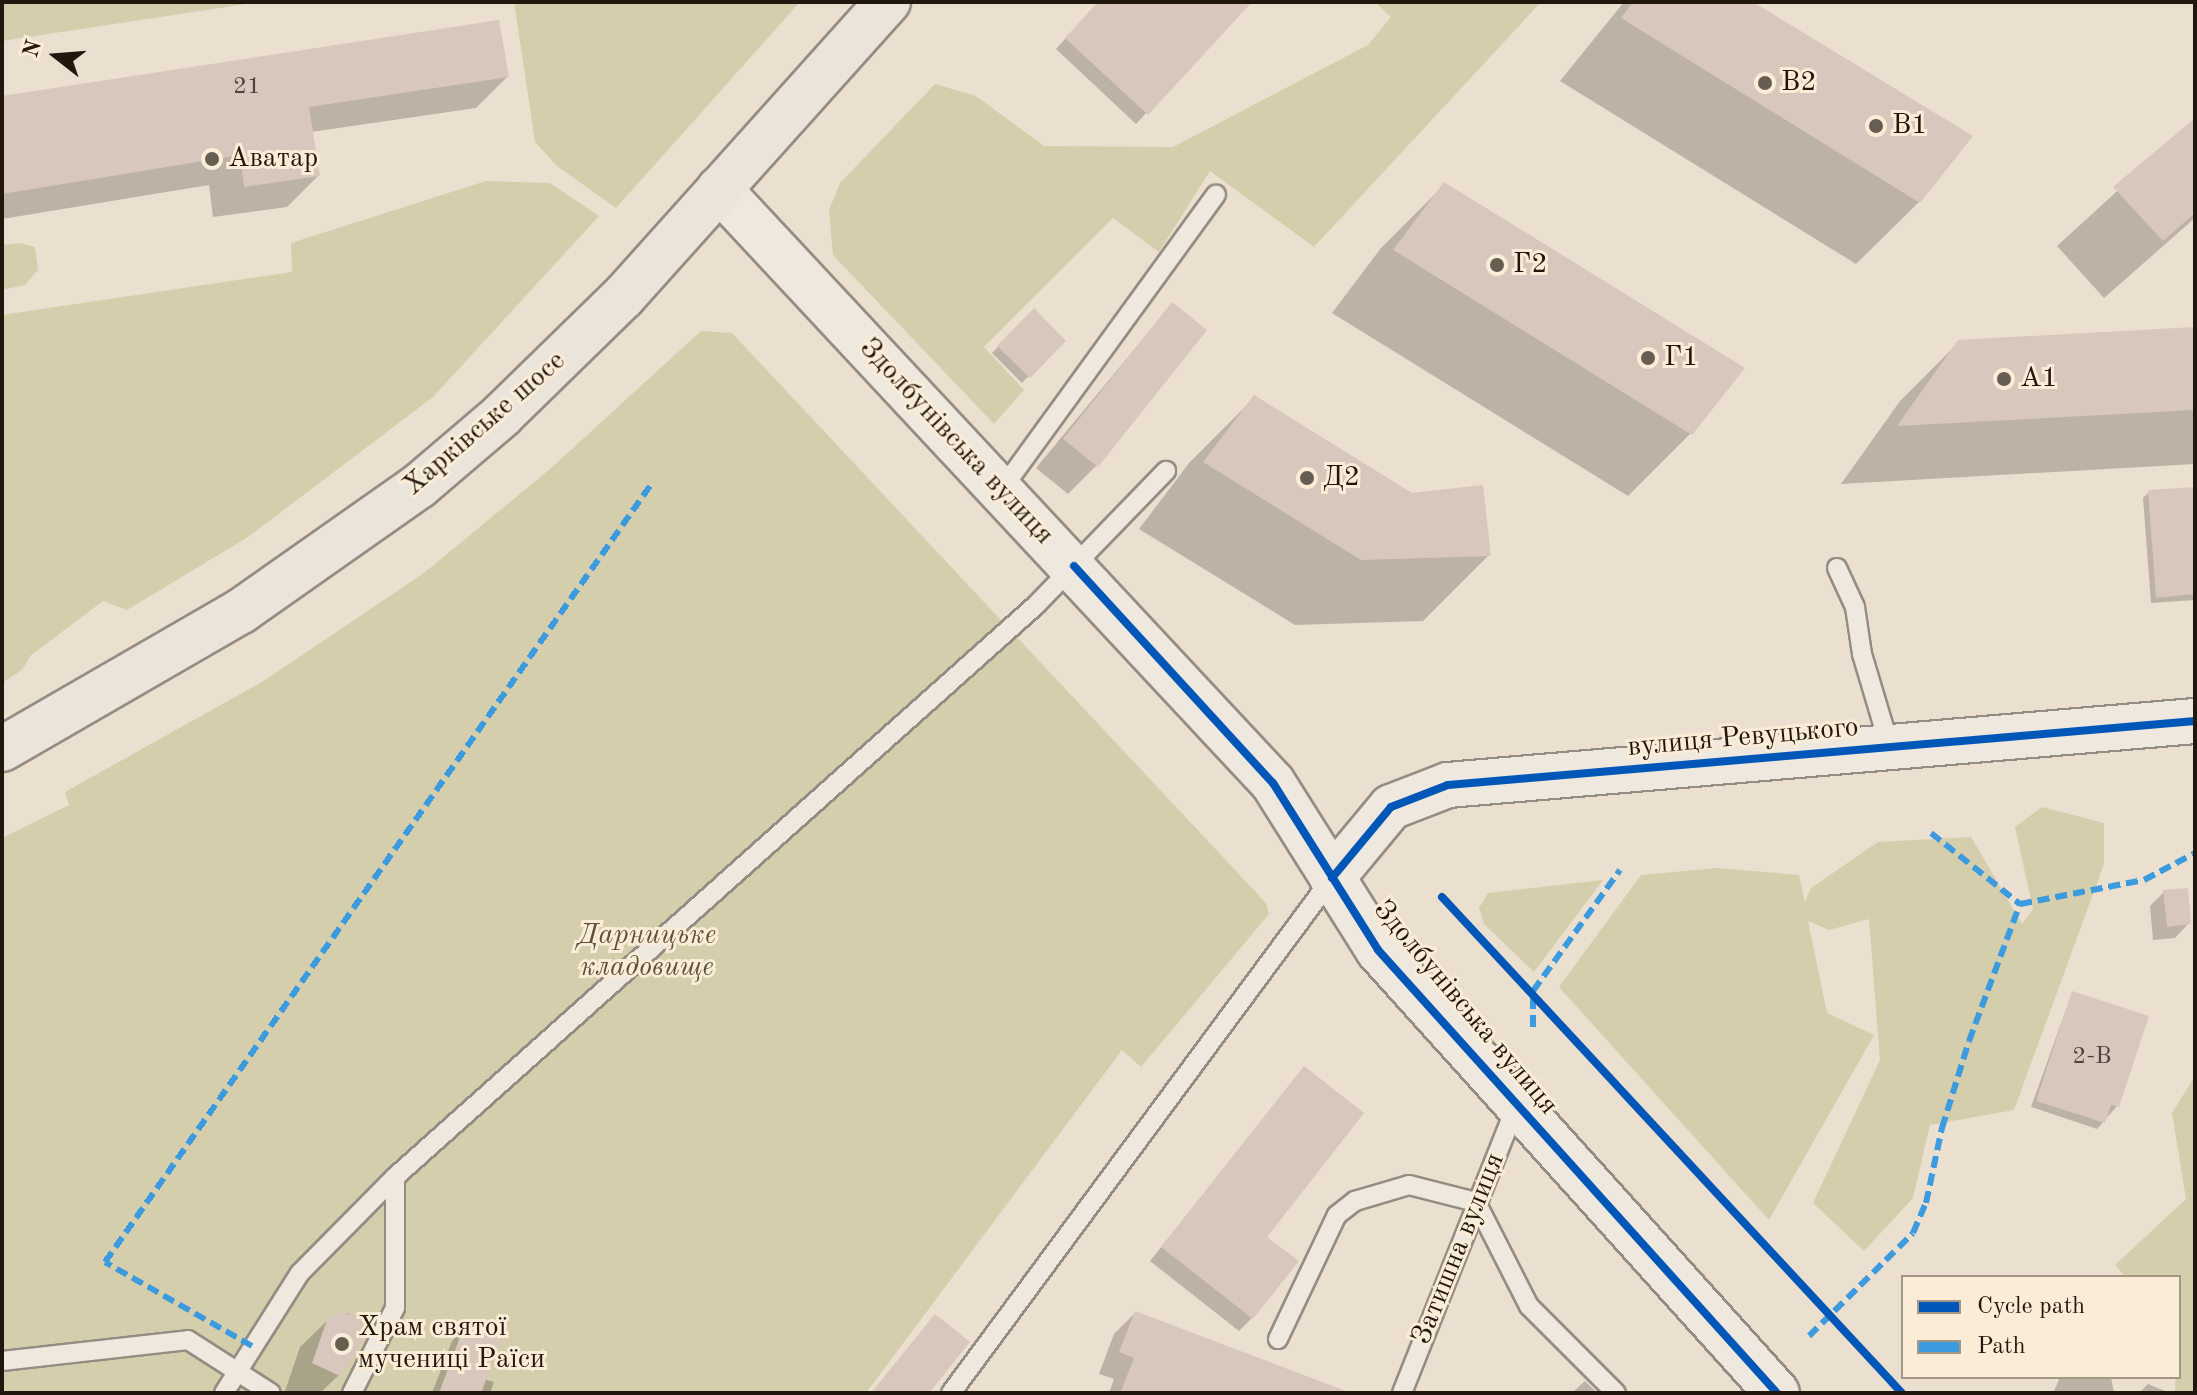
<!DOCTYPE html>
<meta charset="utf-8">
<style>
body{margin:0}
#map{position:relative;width:2197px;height:1395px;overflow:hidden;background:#ebdfcf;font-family:"Old Standard TT",serif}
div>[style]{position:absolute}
.green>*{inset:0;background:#d4ceac}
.shadow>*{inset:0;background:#0003}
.building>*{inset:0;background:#d7c7bc}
.roads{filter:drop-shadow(2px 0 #958c83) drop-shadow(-2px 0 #958c83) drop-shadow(0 2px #958c83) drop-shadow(0 -2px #958c83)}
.lane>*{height:18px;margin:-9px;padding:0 9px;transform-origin:9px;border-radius:9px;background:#eee8df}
.secondary>*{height:44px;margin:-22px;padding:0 22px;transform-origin:22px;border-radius:22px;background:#eee8df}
.primary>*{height:44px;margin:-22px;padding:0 22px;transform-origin:22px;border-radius:22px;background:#ebe4db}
.quiet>*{height:6px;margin-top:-3px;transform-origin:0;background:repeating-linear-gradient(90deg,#3c9ade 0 12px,transparent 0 18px)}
.cycleway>*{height:8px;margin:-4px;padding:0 4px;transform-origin:4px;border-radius:4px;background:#0057b8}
.dots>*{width:22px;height:22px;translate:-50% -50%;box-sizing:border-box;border:4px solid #faecd7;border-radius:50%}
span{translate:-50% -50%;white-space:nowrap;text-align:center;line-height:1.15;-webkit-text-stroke:6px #faecd7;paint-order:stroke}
.number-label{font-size:24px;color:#4f4339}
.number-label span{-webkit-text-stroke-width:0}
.poi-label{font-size:28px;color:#22170d}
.left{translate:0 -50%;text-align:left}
.street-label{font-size:28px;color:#22170d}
.park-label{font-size:28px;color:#5a523b;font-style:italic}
.frame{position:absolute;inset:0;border:4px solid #22170d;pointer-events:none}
.legend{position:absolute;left:1901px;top:1275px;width:280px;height:104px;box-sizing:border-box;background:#faecd7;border:2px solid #a49786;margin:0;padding:10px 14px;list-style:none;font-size:24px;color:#22170d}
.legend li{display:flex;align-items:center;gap:16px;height:40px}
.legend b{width:40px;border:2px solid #a49786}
.north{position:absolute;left:16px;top:16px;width:80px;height:80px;-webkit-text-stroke:6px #faecd7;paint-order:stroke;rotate:287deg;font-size:22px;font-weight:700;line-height:32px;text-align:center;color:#22170d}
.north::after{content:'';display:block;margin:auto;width:28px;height:36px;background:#22170d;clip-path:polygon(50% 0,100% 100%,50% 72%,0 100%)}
</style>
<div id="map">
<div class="green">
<i style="clip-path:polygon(2px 2px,259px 2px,2px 41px)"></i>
<i style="clip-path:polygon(514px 2px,800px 2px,616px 208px,557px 166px,535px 142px)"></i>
<i style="clip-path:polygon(1375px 2px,1541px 2px,1314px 247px,1210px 171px,1159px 252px,1113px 218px,984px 347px,1024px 390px,994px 424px,833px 255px,829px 210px,840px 183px,935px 84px,976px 96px,1044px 146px,1173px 147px,1368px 45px,1391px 17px)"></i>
<i style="clip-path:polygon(486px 181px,550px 183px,599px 216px,433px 397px,248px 537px,127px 610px,103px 601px,30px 656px,22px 670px,2px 683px,2px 315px,292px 272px,291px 243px)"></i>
<i style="clip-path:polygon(20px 243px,35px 247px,38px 270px,25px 285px,2px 290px,2px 245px)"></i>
<i style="clip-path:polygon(701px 331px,732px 333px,1266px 903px,1269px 914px,1141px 1067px,1122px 1050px,866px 1393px,2px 1393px,2px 838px,69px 805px,65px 792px,262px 682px,424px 573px,550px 469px)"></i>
<i style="clip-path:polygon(2042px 807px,2104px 823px,2104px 864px,2014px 1110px,1930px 1125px,1913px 1198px,1864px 1251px,1813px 1203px,1880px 1060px,1869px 919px,1829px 930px,1808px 921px,1827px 1013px,1874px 1035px,1769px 1220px,1559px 987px,1641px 875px,1718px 868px,1799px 875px,1805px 902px,1811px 888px,1878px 842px,1971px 837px,2022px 924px,2033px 909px,2015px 827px)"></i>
<i style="clip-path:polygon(1603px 880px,1534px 972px,1484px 924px,1479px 908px,1488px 893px)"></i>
<i style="clip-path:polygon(2195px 1076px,2195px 1393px,2175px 1393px,2179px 1277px,2126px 1277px,2115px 1265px,2186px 1199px,2172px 1113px)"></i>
</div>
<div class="shadow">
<i style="clip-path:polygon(1099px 2px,1249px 2px,1136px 124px,1056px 49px)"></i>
<i style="clip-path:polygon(1624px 2px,1750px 2px,1919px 202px,1856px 264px,1560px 81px)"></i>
<i style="clip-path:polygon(507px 77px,476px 108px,311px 132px,318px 176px,287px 207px,213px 217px,209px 185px,2px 219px,2px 98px)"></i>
<i style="clip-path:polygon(2195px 120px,2195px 218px,2104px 298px,2057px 246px)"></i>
<i style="clip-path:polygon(1444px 185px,1691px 433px,1628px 496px,1332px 313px,1381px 248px)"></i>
<i style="clip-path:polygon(1172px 304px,1096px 466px,1068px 494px,1036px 468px)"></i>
<i style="clip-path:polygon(1034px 311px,1063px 341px,1022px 383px,992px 353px)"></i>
<i style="clip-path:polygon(2195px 329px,2195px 464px,1841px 484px,1900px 401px,1959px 342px)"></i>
<i style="clip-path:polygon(1254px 398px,1489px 555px,1423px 621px,1295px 625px,1139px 529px,1189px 463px)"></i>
<i style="clip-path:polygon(2195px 489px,2195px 600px,2151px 603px,2143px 498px,2149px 492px)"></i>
<i style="clip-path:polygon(2164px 892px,2189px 923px,2175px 938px,2153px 940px,2150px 906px)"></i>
<i style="clip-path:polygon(2072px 993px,2117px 1106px,2097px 1129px,2031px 1107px)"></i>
<i style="clip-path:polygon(1304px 1069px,1265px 1237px,1252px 1318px,1239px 1331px,1150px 1261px)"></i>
<i style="clip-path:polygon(348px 1313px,359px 1320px,339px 1375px,320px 1393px,285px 1391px,300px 1347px,329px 1319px)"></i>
<i style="clip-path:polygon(1135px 1313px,1316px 1393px,1109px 1393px,1114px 1379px,1099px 1374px,1114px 1334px)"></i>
<i style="clip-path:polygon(466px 1327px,484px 1379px,494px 1382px,490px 1393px,432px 1393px,452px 1341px)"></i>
<i style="clip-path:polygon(2060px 1377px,2111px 1377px,2114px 1393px,2060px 1393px,2054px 1391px)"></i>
<i style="clip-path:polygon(1585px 1381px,1597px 1393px,1572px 1393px)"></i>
<i style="clip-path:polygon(2148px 1384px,2170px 1393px,2139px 1393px)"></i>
</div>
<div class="building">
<i style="clip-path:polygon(1098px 2px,1252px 2px,1148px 115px,1065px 38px)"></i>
<i style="clip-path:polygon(1633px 2px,1753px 2px,1973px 136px,1920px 203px,1621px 18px)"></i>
<i style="clip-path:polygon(499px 20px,509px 77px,309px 107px,320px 176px,244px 187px,240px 155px,2px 194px,2px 96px)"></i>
<i style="clip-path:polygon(2195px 118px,2195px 213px,2163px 241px,2113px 187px)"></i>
<i style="clip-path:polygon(1444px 182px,1745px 368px,1692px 435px,1393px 250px)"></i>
<i style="clip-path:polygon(1172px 302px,1207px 330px,1098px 467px,1063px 439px)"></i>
<i style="clip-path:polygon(1034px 308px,1066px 341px,1030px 378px,997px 346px)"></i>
<i style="clip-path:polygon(2195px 327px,2195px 410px,1897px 426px,1958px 340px)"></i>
<i style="clip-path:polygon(1254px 395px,1412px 493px,1483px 485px,1491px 556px,1361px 560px,1203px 462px)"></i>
<i style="clip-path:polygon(2195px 487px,2195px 594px,2156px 598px,2148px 490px)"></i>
<i style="clip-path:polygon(2188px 888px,2191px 924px,2167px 927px,2163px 890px)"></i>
<i style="clip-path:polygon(2072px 991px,2149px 1016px,2119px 1107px,2111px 1105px,2105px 1123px,2036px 1101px)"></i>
<i style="clip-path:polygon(1304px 1066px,1364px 1113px,1267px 1237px,1299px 1261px,1253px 1319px,1161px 1247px)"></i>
<i style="clip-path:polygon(341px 1311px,361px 1319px,366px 1336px,340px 1376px,312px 1363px,328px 1317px)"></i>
<i style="clip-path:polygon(1135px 1311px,1346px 1391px,1345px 1393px,1120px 1393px,1134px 1358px,1119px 1352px)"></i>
<i style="clip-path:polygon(935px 1314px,970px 1342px,929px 1393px,871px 1393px)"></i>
<i style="clip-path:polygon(465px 1324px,502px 1338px,481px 1393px,439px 1393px)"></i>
</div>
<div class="roads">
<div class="lane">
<i style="left:1002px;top:489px;width:364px;rotate:-54deg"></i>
<i style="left:1837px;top:568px;width:43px;rotate:65.2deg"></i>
<i style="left:1855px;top:607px;width:48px;rotate:81.5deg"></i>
<i style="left:1862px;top:654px;width:98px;rotate:73.4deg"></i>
<i style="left:1278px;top:1339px;width:137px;rotate:-64.6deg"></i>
<i style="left:1337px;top:1215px;width:23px;rotate:-38deg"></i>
<i style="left:1355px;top:1201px;width:56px;rotate:-16.5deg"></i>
<i style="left:1409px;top:1185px;width:69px;rotate:14.2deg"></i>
<i style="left:1476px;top:1202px;width:117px;rotate:63deg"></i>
<i style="left:1529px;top:1306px;width:123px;rotate:45deg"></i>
<i style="left:2px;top:1361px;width:187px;rotate:-6.4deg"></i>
<i style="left:188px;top:1340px;width:98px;rotate:32.6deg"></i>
<i style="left:224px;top:1393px;width:142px;rotate:-57.7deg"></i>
<i style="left:300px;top:1273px;width:135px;rotate:-45.3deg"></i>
<i style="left:352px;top:1393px;width:95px;rotate:-63.2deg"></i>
<i style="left:395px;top:1308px;width:131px;rotate:-90deg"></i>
<i style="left:395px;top:1177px;width:859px;rotate:-41.74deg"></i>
<i style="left:1036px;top:605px;width:187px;rotate:-45.9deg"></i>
<i style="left:951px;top:1393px;width:641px;rotate:-53.51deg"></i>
<i style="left:1402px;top:1393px;width:309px;rotate:-68.3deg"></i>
</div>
<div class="secondary">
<i style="left:719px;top:189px;width:812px;rotate:47deg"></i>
<i style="left:1273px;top:783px;width:197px;rotate:57.8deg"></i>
<i style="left:1378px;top:950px;width:596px;rotate:47.99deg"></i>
<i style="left:1332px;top:878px;width:92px;rotate:-50.3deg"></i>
<i style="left:1391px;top:807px;width:61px;rotate:-21.1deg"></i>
<i style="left:1448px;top:785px;width:750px;rotate:-4.9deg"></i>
</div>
<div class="primary">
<i style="left:2px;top:749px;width:276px;rotate:-30deg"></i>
<i style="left:241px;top:611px;width:218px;rotate:-35.1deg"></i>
<i style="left:419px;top:486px;width:109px;rotate:-40.5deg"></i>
<i style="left:502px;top:415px;width:169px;rotate:-44.3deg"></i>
<i style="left:623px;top:297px;width:397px;rotate:-48.1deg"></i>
</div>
</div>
<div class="quiet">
<i style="left:1931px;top:833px;width:114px;rotate:38.6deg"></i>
<i style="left:1533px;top:1027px;width:36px;rotate:-90deg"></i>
<i style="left:1533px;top:991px;width:149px;rotate:-54.3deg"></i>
<i style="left:1809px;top:1336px;width:146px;rotate:-44.7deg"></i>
<i style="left:1913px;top:1233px;width:33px;rotate:-67deg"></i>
<i style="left:1926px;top:1203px;width:77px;rotate:-78deg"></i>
<i style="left:1942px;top:1128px;width:91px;rotate:-72.8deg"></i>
<i style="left:1969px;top:1041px;width:146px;rotate:-69.6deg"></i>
<i style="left:2020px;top:904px;width:126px;rotate:-11deg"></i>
<i style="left:2144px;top:880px;width:58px;rotate:-27.9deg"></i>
<i style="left:252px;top:1346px;width:169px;rotate:-150.3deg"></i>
<i style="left:105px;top:1262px;width:948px;rotate:-54.92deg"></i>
</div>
<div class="cycleway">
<i style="left:1074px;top:566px;width:294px;rotate:47.5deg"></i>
<i style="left:1273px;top:783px;width:197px;rotate:57.8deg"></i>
<i style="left:1378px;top:950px;width:596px;rotate:47.99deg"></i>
<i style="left:1332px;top:878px;width:92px;rotate:-50.3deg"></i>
<i style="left:1391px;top:807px;width:61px;rotate:-21.1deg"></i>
<i style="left:1448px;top:785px;width:750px;rotate:-4.9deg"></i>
<i style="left:1442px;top:897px;width:676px;rotate:47.16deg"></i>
</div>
<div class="dots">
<i style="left:1765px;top:83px;background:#685d51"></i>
<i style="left:1876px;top:126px;background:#685d51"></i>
<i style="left:212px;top:159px;background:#685d51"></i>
<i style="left:1497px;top:265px;background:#685d51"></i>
<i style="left:1648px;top:358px;background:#685d51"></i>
<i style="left:2004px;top:379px;background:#685d51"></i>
<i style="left:1307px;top:478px;background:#685d51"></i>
<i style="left:342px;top:1344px;background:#685d51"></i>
</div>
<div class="number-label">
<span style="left:247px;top:88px">21</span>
<span style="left:2092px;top:1058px">2-В</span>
</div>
<div class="poi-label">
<span class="left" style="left:1781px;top:83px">В2</span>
<span class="left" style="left:1892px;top:126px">В1</span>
<span class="left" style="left:228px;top:159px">Аватар</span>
<span class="left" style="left:1513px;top:265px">Г2</span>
<span class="left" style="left:1664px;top:358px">Г1</span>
<span class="left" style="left:2020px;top:379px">А1</span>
<span class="left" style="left:1323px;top:478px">Д2</span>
<span class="left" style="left:358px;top:1344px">Храм святої<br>мучениці Раїси</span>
</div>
<div class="street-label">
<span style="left:485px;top:424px;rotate:-41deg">Харківське шосе</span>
<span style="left:956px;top:442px;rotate:47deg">Здолбунівська вулиця</span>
<span style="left:1743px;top:738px;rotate:-5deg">вулиця Ревуцького</span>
<span style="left:1465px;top:1008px;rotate:50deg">Здолбунівська вулиця</span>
<span style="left:1459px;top:1249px;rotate:-68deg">Затишна вулиця</span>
</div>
<div class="park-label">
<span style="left:647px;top:952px">Дарницьке<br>кладовище</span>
</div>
<div class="frame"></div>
<ul class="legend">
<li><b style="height:10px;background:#0057b8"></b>Cycle path</li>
<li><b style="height:10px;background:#3c9ade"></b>Path</li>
</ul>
<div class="north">N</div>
</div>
